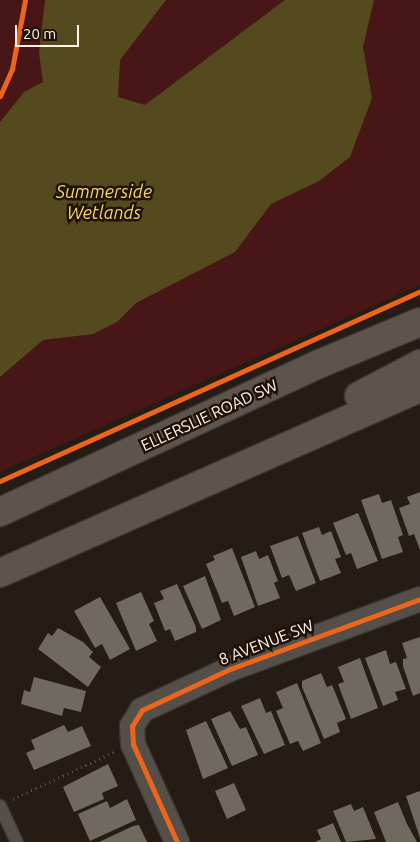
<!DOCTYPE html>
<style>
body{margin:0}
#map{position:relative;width:420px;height:842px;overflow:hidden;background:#241c15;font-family:Ubuntu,sans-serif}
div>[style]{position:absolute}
.green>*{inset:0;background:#481616}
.water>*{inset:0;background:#544a1d}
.building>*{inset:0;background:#6f6962}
.path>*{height:3px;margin-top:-1.5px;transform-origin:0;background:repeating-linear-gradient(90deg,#5a5550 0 1px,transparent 0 5px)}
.roads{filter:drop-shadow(1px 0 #3c3531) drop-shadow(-1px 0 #3c3531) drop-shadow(0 1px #3c3531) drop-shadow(0 -1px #3c3531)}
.lane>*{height:12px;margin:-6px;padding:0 6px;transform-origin:6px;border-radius:6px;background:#544f49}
.street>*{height:24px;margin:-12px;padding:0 12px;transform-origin:12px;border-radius:12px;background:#544f49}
.secondary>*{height:28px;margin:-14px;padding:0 14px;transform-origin:14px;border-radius:14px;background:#5c544d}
.cycleway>*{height:5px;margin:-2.5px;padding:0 2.5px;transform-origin:2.5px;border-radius:2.5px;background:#eb651d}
span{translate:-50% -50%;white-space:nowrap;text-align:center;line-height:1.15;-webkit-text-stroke:5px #201207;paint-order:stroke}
.street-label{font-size:16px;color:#fdf3eb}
.water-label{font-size:18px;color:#f2d75c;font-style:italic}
.scale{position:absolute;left:15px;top:25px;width:64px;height:22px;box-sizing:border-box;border:2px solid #fdf3eb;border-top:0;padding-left:6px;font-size:15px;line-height:18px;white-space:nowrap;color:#fdf3eb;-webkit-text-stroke:4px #201207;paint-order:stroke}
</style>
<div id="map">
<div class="green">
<i style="clip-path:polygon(0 0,420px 0,420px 285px,0 472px)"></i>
</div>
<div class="water">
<i style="clip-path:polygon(45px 0,166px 0,120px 60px,118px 97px,145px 105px,285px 0,374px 0,363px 47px,372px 98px,350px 157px,319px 181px,271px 204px,235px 252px,136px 303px,117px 322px,93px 334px,43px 340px,0 377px,0 122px,24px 92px,43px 82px,39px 53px)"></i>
</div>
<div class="building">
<i style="clip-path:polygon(420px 492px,420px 550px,414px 534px,409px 536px,399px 508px,410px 504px,407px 497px)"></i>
<i style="clip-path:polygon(379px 494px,382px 503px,391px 500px,403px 535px,398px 537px,403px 552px,382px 559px,361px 500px)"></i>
<i style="clip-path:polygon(358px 513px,378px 561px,357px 569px,351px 553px,346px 555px,333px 523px)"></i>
<i style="clip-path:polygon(319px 527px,322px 535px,331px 531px,341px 557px,335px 559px,341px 573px,320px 581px,302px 533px)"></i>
<i style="clip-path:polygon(298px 536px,316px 583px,296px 591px,289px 575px,282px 578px,270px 546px)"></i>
<i style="clip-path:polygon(232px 548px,255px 607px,234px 616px,228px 601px,222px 603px,206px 564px,215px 560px,213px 556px)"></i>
<i style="clip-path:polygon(256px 551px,259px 559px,268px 555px,278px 581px,274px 583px,280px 598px,258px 606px,241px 557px)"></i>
<i style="clip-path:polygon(205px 576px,221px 620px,202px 629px,183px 586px)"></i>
<i style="clip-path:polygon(177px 584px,196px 627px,196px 632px,175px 641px,170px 629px,165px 631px,154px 603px,164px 599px,160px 591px)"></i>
<i style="clip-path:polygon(141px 592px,154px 621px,149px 624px,157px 641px,136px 651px,116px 603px)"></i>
<i style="clip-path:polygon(100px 597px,130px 649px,110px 660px,102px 644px,95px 648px,74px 611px)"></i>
<i style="clip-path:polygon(58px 628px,83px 642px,93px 652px,89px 657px,101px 667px,88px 687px,38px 649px,48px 633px,52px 636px)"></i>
<i style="clip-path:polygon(420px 637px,420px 693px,413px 696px,403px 666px,403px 659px,407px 658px,402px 643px)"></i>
<i style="clip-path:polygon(386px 650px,390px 664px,396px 662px,406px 689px,395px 692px,398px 700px,383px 706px,365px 658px)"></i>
<i style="clip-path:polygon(360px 658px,378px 708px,351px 719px,338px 684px,344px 682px,338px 667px)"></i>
<i style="clip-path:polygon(321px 673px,327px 687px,332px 685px,346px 719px,337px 723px,340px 732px,324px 739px,302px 687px,302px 681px)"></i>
<i style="clip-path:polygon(34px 677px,86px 691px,81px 712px,64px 708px,62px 716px,21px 704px,24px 690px,30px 692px)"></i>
<i style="clip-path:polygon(297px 683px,321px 743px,303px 751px,298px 741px,290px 744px,276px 711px,283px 708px,276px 692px)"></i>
<i style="clip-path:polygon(260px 698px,266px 713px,271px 711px,285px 745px,264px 754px,241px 706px)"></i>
<i style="clip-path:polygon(230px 711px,240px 729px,246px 727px,258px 755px,232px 766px,211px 719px)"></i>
<i style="clip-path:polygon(206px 721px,228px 768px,203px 779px,186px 730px)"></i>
<i style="clip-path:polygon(64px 725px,68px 732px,82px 726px,91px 746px,34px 770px,26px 753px,35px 749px,31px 740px)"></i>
<i style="clip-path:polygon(108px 764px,118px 786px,102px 793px,104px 799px,74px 812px,63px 787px)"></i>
<i style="clip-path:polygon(234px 783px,246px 810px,227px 819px,215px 791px)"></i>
<i style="clip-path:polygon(420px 791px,420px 838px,406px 796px)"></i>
<i style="clip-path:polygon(127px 799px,136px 820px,90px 841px,78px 814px,107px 801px,110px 808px)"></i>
<i style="clip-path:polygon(398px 802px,407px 824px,417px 842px,386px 842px,374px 812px)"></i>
<i style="clip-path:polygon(351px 804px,354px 811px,363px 807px,376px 839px,346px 842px,333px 811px)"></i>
<i style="clip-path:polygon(333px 823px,341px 842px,315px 842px,321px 839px,317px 830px)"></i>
<i style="clip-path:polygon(139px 825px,147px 842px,99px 842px,133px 826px)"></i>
</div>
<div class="path">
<i style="left:13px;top:799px;width:111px;rotate:-25deg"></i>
</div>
<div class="roads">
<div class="lane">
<i style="left:0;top:806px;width:40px;rotate:65deg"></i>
</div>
<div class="street">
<i style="left:177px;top:842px;width:107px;rotate:-114.2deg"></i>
<i style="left:133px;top:744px;width:18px;rotate:-93deg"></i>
<i style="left:132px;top:726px;width:19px;rotate:-58deg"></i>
<i style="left:142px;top:710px;width:97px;rotate:-25deg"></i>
<i style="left:230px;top:669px;width:202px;rotate:-20.2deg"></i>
</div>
<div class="secondary">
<i style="left:359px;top:396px;width:69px;rotate:-27.7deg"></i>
<i style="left:0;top:512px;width:352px;rotate:-24.9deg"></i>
<i style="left:319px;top:364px;width:109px;rotate:-22.6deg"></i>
<i style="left:0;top:573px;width:459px;rotate:-23.8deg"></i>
</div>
</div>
<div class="cycleway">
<i style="left:0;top:96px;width:30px;rotate:-66deg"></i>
<i style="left:12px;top:69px;width:70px;rotate:-79.3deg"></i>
<i style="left:0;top:481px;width:461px;rotate:-24.3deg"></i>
<i style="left:177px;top:842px;width:107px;rotate:-114.2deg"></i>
<i style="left:133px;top:744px;width:18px;rotate:-93deg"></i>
<i style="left:132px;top:726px;width:19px;rotate:-58deg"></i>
<i style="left:142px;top:710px;width:97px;rotate:-25deg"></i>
<i style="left:230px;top:669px;width:202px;rotate:-20.2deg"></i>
</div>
<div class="street-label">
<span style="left:209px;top:415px;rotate:-25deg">ELLERSLIE ROAD SW</span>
<span style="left:266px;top:642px;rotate:-21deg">8 AVENUE SW</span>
</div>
<div class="water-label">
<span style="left:104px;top:202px">Summerside<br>Wetlands</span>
</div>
<div class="scale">20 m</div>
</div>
